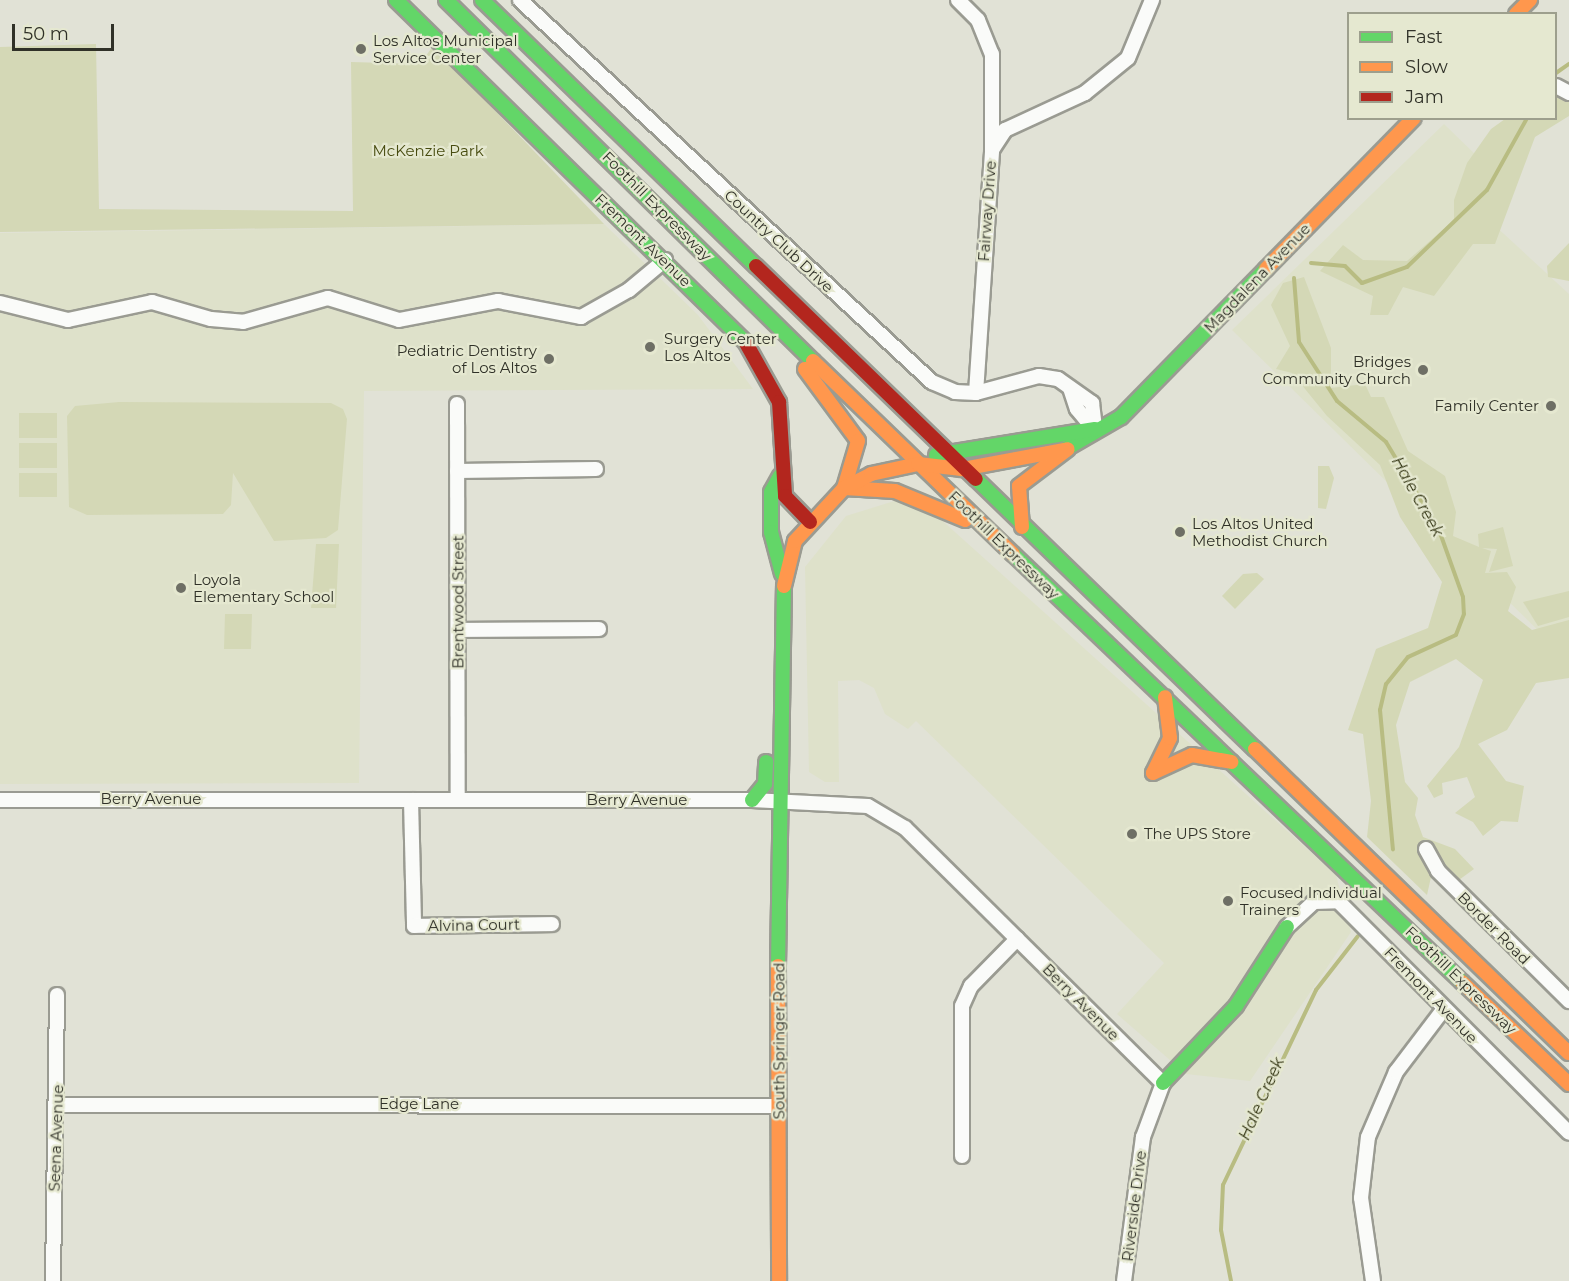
<!DOCTYPE html>
<style>
body{margin:0}
#map{position:relative;width:1569px;height:1281px;overflow:hidden;background:#e1e2d6;font-family:Montserrat,sans-serif}
div>[style]{position:absolute}
.built>*{inset:0;background:#dee1ca}
.green>*{inset:0;background:#d4d8b6}
.stream>*{height:4px;margin:-2px;padding:0 2px;transform-origin:2px;border-radius:2px;background:#b8bc82}
.roads{filter:drop-shadow(2px 0 #9a9b92) drop-shadow(-2px 0 #9a9b92) drop-shadow(0 2px #9a9b92) drop-shadow(0 -2px #9a9b92)}
.street>*{height:14px;margin:-7px;padding:0 7px;transform-origin:7px;border-radius:7px;background:#fafbf9}
.fast>*{height:14px;margin:-7px;padding:0 7px;transform-origin:7px;border-radius:7px;background:#63d668}
.slow>*{height:14px;margin:-7px;padding:0 7px;transform-origin:7px;border-radius:7px;background:#ff974d}
.jam>*{height:14px;margin:-7px;padding:0 7px;transform-origin:7px;border-radius:7px;background:#b3261e}
.dots>*{width:16px;height:16px;translate:-50% -50%;box-sizing:border-box;border:3px solid #e5e8d0;border-radius:50%}
span{translate:-50% -50%;white-space:nowrap;text-align:center;line-height:1.15;-webkit-text-stroke:4.5px #e5e8d0;paint-order:stroke}
.poi-label{font-size:15px;color:#303128}
.left{translate:0 -50%;text-align:left}
.right{translate:-100% -50%;text-align:right}
.park-label{font-size:15px;color:#484c10}
.street-label{font-size:15px;color:#303128}
.water-label{font-size:16px;color:#353715;font-style:italic}
.legend{position:absolute;left:1347px;top:12px;width:210px;height:108px;box-sizing:border-box;background:#e5e8d0;border:2px solid #9d9f8d;margin:0;padding:8px 10px;list-style:none;font-size:18px;color:#303128}
.legend li{display:flex;align-items:center;gap:12px;height:30px}
.legend b{width:30px;border:2px solid #9d9f8d}
.scale{position:absolute;left:12px;top:24px;width:102px;height:27px;box-sizing:border-box;border:3px solid #303128;border-top:0;padding-left:8px;font-size:18px;line-height:21px;white-space:nowrap;color:#303128;-webkit-text-stroke:4px #e5e8d0;paint-order:stroke}
</style>
<div id="map">
<div class="built">
<i style="clip-path:polygon(1444px 124px,1480px 159px,1467px 200px,1569px 294px,1569px 636px,1556px 648px,1232px 330px)"></i>
<i style="clip-path:polygon(604px 224px,698px 315px,753px 389px,364px 391px,359px 783px,0 784px,0 233px)"></i>
<i style="clip-path:polygon(904px 498px,936px 515px,1336px 875px,1351px 932px,1250px 1081px,1186px 1074px,1117px 1014px,1164px 963px,916px 721px,908px 729px,885px 714px,874px 688px,859px 680px,838px 681px,839px 782px,825px 782px,809px 772px,805px 567px,846px 516px)"></i>
</div>
<div class="green">
<i style="clip-path:polygon(96px 44px,99px 209px,353px 211px,351px 62px,420px 64px,433px 46px,604px 224px,0 232px,0 47px)"></i>
<i style="clip-path:polygon(1556px 96px,1569px 102px,1569px 116px,1535px 137px,1495px 244px,1473px 244px,1434px 296px,1403px 287px,1388px 315px,1370px 315px,1373px 296px,1320px 271px,1343px 245px,1363px 260px,1407px 261px,1454px 220px,1454px 200px,1467px 163px,1491px 129px,1505px 119px,1556px 118px)"></i>
<i style="clip-path:polygon(1569px 243px,1569px 281px,1548px 277px,1547px 266px)"></i>
<i style="clip-path:polygon(1304px 277px,1331px 348px,1331px 388px,1365px 384px,1371px 397px,1384px 397px,1408px 451px,1445px 476px,1456px 512px,1453px 536px,1479px 547px,1478px 534px,1503px 527px,1513px 566px,1489px 572px,1497px 549px,1482px 548px,1491px 551px,1485px 573px,1507px 572px,1516px 587px,1508px 611px,1532px 630px,1569px 620px,1569px 678px,1536px 683px,1507px 730px,1478px 744px,1506px 781px,1524px 786px,1518px 822px,1501px 821px,1483px 836px,1473px 822px,1455px 813px,1475px 797px,1467px 777px,1442px 783px,1443px 794px,1434px 798px,1427px 786px,1459px 747px,1483px 680px,1456px 659px,1410px 682px,1396px 725px,1405px 782px,1418px 798px,1415px 815px,1423px 837px,1455px 849px,1474px 869px,1452px 885px,1431px 877px,1427px 895px,1367px 837px,1371px 801px,1363px 734px,1348px 730px,1376px 649px,1428px 628px,1442px 582px,1400px 517px,1380px 465px,1327px 416px,1292px 373px,1276px 369px,1290px 346px,1271px 305px,1283px 283px)"></i>
<i style="clip-path:polygon(119px 402px,331px 403px,343px 409px,347px 419px,338px 530px,326px 538px,274px 541px,233px 473px,231px 505px,223px 514px,87px 515px,69px 507px,67px 416px,75px 406px)"></i>
<i style="clip-path:polygon(19px 413px,57px 413px,57px 438px,19px 438px)"></i>
<i style="clip-path:polygon(19px 443px,57px 443px,57px 468px,19px 468px)"></i>
<i style="clip-path:polygon(1318px 466px,1329px 466px,1334px 478px,1326px 509px,1318px 508px)"></i>
<i style="clip-path:polygon(19px 473px,57px 473px,57px 497px,19px 497px)"></i>
<i style="clip-path:polygon(316px 544px,339px 544px,336px 608px,311px 608px)"></i>
<i style="clip-path:polygon(1257px 573px,1264px 579px,1235px 609px,1222px 596px,1243px 574px)"></i>
<i style="clip-path:polygon(1569px 591px,1569px 617px,1538px 626px,1523px 602px)"></i>
<i style="clip-path:polygon(225px 614px,252px 614px,251px 649px,224px 649px)"></i>
</div>
<div class="stream">
<i style="left:1556px;top:73px;width:16px;rotate:-35deg"></i>
<i style="left:1311px;top:263px;width:34px;rotate:5deg"></i>
<i style="left:1345px;top:266px;width:24px;rotate:45deg"></i>
<i style="left:1362px;top:283px;width:48px;rotate:-19.6deg"></i>
<i style="left:1407px;top:267px;width:111px;rotate:-43.9deg"></i>
<i style="left:1487px;top:190px;width:82px;rotate:-60.9deg"></i>
<i style="left:1294px;top:278px;width:64px;rotate:85.5deg"></i>
<i style="left:1299px;top:342px;width:70px;rotate:57.2deg"></i>
<i style="left:1337px;top:401px;width:64px;rotate:39.9deg"></i>
<i style="left:1386px;top:442px;width:103px;rotate:58.9deg"></i>
<i style="left:1439px;top:530px;width:71px;rotate:70.3deg"></i>
<i style="left:1463px;top:597px;width:17px;rotate:87deg"></i>
<i style="left:1464px;top:614px;width:22px;rotate:111deg"></i>
<i style="left:1456px;top:635px;width:53px;rotate:155.4deg"></i>
<i style="left:1408px;top:657px;width:35px;rotate:129deg"></i>
<i style="left:1386px;top:684px;width:27px;rotate:103deg"></i>
<i style="left:1380px;top:710px;width:140px;rotate:84.7deg"></i>
<i style="left:1231px;top:1281px;width:52px;rotate:-101.1deg"></i>
<i style="left:1221px;top:1230px;width:45px;rotate:-87.5deg"></i>
<i style="left:1223px;top:1185px;width:216px;rotate:-64.5deg"></i>
<i style="left:1316px;top:990px;width:68px;rotate:-52.1deg"></i>
</div>
<div class="roads">
<div class="street">
<i style="left:520px;top:0;width:562px;rotate:42.84deg"></i>
<i style="left:932px;top:382px;width:25px;rotate:23deg"></i>
<i style="left:955px;top:392px;width:21px;rotate:3deg"></i>
<i style="left:976px;top:393px;width:65px;rotate:-15.1deg"></i>
<i style="left:1039px;top:376px;width:19px;rotate:9deg"></i>
<i style="left:1058px;top:379px;width:42px;rotate:35.2deg"></i>
<i style="left:1092px;top:403px;width:26px;rotate:83deg"></i>
<i style="left:958px;top:0;width:28px;rotate:45deg"></i>
<i style="left:978px;top:20px;width:37px;rotate:68deg"></i>
<i style="left:992px;top:54px;width:96px;rotate:90deg"></i>
<i style="left:1556px;top:86px;width:15px;rotate:28deg"></i>
<i style="left:0;top:303px;width:70px;rotate:14deg"></i>
<i style="left:68px;top:320px;width:86px;rotate:-12.1deg"></i>
<i style="left:152px;top:302px;width:61px;rotate:16.1deg"></i>
<i style="left:211px;top:319px;width:32px;rotate:5deg"></i>
<i style="left:243px;top:322px;width:88px;rotate:-15.8deg"></i>
<i style="left:328px;top:298px;width:74px;rotate:17.2deg"></i>
<i style="left:399px;top:320px;width:101px;rotate:-10.9deg"></i>
<i style="left:498px;top:301px;width:85px;rotate:10.9deg"></i>
<i style="left:581px;top:317px;width:55px;rotate:-29.4deg"></i>
<i style="left:629px;top:290px;width:47px;rotate:-39.8deg"></i>
<i style="left:1070px;top:388px;width:22px;rotate:72deg"></i>
<i style="left:1077px;top:409px;width:26px;rotate:50deg"></i>
<i style="left:976px;top:393px;width:244px;rotate:-86.2deg"></i>
<i style="left:992px;top:150px;width:24px;rotate:-57deg"></i>
<i style="left:1005px;top:130px;width:88px;rotate:-24.8deg"></i>
<i style="left:1085px;top:93px;width:55px;rotate:-39.1deg"></i>
<i style="left:1128px;top:58px;width:63px;rotate:-67.5deg"></i>
<i style="left:457px;top:404px;width:395px;rotate:89.9deg"></i>
<i style="left:457px;top:471px;width:139px;rotate:-0.8deg"></i>
<i style="left:458px;top:630px;width:141px;rotate:-0.4deg"></i>
<i style="left:0;top:800px;width:752px"></i>
<i style="left:752px;top:800px;width:116px;rotate:3deg"></i>
<i style="left:868px;top:806px;width:43px;rotate:30.7deg"></i>
<i style="left:905px;top:828px;width:363px;rotate:44.7deg"></i>
<i style="left:1163px;top:1083px;width:58px;rotate:110.3deg"></i>
<i style="left:1143px;top:1137px;width:145px;rotate:97.5deg"></i>
<i style="left:411px;top:800px;width:126px;rotate:88.6deg"></i>
<i style="left:414px;top:926px;width:138px;rotate:-0.8deg"></i>
<i style="left:1426px;top:849px;width:25px;rotate:61deg"></i>
<i style="left:1438px;top:871px;width:185px;rotate:44.8deg"></i>
<i style="left:1287px;top:927px;width:37px;rotate:-43deg"></i>
<i style="left:1314px;top:902px;width:24px;rotate:-2deg"></i>
<i style="left:1338px;top:901px;width:327px;rotate:45.1deg"></i>
<i style="left:59px;top:1105px;width:720px;rotate:0.08deg"></i>
<i style="left:962px;top:1156px;width:150px;rotate:-90deg"></i>
<i style="left:962px;top:1006px;width:22px;rotate:-66deg"></i>
<i style="left:971px;top:986px;width:66px;rotate:-45.6deg"></i>
<i style="left:53px;top:1281px;width:286px;rotate:-89.2deg"></i>
<i style="left:1373px;top:1281px;width:84px;rotate:-98.2deg"></i>
<i style="left:1361px;top:1198px;width:61px;rotate:-83.5deg"></i>
<i style="left:1368px;top:1137px;width:71px;rotate:-66.7deg"></i>
<i style="left:1396px;top:1072px;width:78px;rotate:-52.8deg"></i>
</div>
<div class="fast">
<i style="left:396px;top:0;width:490px;rotate:44.4deg"></i>
<i style="left:446px;top:0;width:515px;rotate:44.53deg"></i>
<i style="left:482px;top:0;width:382px;rotate:44.2deg"></i>
<i style="left:1064px;top:450px;width:66px;rotate:-30.1deg"></i>
<i style="left:1121px;top:417px;width:207px;rotate:-45.6deg"></i>
<i style="left:936px;top:455px;width:161px;rotate:-9.3deg"></i>
<i style="left:780px;top:476px;width:18px;rotate:119deg"></i>
<i style="left:771px;top:492px;width:40px;rotate:90deg"></i>
<i style="left:771px;top:532px;width:43px;rotate:75.3deg"></i>
<i style="left:976px;top:479px;width:388px;rotate:44.1deg"></i>
<i style="left:1013px;top:554px;width:620px;rotate:43.63deg"></i>
<i style="left:752px;top:800px;width:21px;rotate:-51deg"></i>
<i style="left:765px;top:784px;width:22px;rotate:-87deg"></i>
<i style="left:778px;top:966px;width:380px;rotate:-89.1deg"></i>
<i style="left:1163px;top:1083px;width:106px;rotate:-46.5deg"></i>
<i style="left:1236px;top:1006px;width:94px;rotate:-57.2deg"></i>
</div>
<div class="slow">
<i style="left:1516px;top:14px;width:20px;rotate:-45deg"></i>
<i style="left:1266px;top:269px;width:211px;rotate:-45.6deg"></i>
<i style="left:813px;top:361px;width:278px;rotate:44deg"></i>
<i style="left:805px;top:369px;width:89px;rotate:53.6deg"></i>
<i style="left:858px;top:441px;width:49px;rotate:106.6deg"></i>
<i style="left:844px;top:488px;width:51px;rotate:3.4deg"></i>
<i style="left:895px;top:491px;width:76px;rotate:22.5deg"></i>
<i style="left:1022px;top:527px;width:41px;rotate:-94.2deg"></i>
<i style="left:1019px;top:486px;width:61px;rotate:-37.1deg"></i>
<i style="left:784px;top:586px;width:46px;rotate:-76.3deg"></i>
<i style="left:795px;top:541px;width:72px;rotate:-47.2deg"></i>
<i style="left:844px;top:488px;width:30px;rotate:-27deg"></i>
<i style="left:871px;top:474px;width:48px;rotate:-12deg"></i>
<i style="left:918px;top:464px;width:44px;rotate:6.5deg"></i>
<i style="left:962px;top:469px;width:104px;rotate:-10.6deg"></i>
<i style="left:1255px;top:749px;width:437px;rotate:44.1deg"></i>
<i style="left:1153px;top:773px;width:43px;rotate:-24.8deg"></i>
<i style="left:1192px;top:755px;width:40px;rotate:10deg"></i>
<i style="left:1153px;top:773px;width:39px;rotate:-64deg"></i>
<i style="left:1170px;top:738px;width:41px;rotate:-97deg"></i>
<i style="left:778px;top:966px;width:315px;rotate:89.8deg"></i>
<i style="left:1462px;top:982px;width:148px;rotate:43.6deg"></i>
</div>
<div class="jam">
<i style="left:756px;top:266px;width:306px;rotate:44.1deg"></i>
<i style="left:746px;top:343px;width:68px;rotate:60.8deg"></i>
<i style="left:779px;top:402px;width:94px;rotate:86.3deg"></i>
<i style="left:785px;top:496px;width:36px;rotate:46deg"></i>
</div>
</div>
<div class="dots">
<i style="left:361px;top:49px;background:#6e6f65"></i>
<i style="left:650px;top:347px;background:#6e6f65"></i>
<i style="left:549px;top:359px;background:#6e6f65"></i>
<i style="left:1423px;top:370px;background:#6e6f65"></i>
<i style="left:1551px;top:406px;background:#6e6f65"></i>
<i style="left:1180px;top:532px;background:#6e6f65"></i>
<i style="left:181px;top:588px;background:#6e6f65"></i>
<i style="left:1132px;top:834px;background:#6e6f65"></i>
<i style="left:1228px;top:901px;background:#6e6f65"></i>
</div>
<div class="poi-label">
<span class="left" style="left:373px;top:49px">Los Altos Municipal<br>Service Center</span>
<span class="left" style="left:664px;top:347px">Surgery Center<br>Los Altos</span>
<span class="right" style="left:537px;top:359px">Pediatric Dentistry<br>of Los Altos</span>
<span class="right" style="left:1411px;top:370px">Bridges<br>Community Church</span>
<span class="right" style="left:1539px;top:406px">Family Center</span>
<span class="left" style="left:1192px;top:532px">Los Altos United<br>Methodist Church</span>
<span class="left" style="left:193px;top:588px">Loyola<br>Elementary School</span>
<span class="left" style="left:1144px;top:834px">The UPS Store</span>
<span class="left" style="left:1240px;top:901px">Focused Individual<br>Trainers</span>
</div>
<div class="park-label">
<span style="left:428px;top:151px">McKenzie Park</span>
</div>
<div class="street-label">
<span style="left:657px;top:206px;rotate:45deg">Foothill Expressway</span>
<span style="left:987px;top:211px;rotate:-86deg">Fairway Drive</span>
<span style="left:643px;top:240px;rotate:44deg">Fremont Avenue</span>
<span style="left:779px;top:241px;rotate:43deg">Country Club Drive</span>
<span style="left:1257px;top:278px;rotate:-46deg">Magdalena Avenue</span>
<span style="left:1004px;top:545px;rotate:44deg">Foothill Expressway</span>
<span style="left:458px;top:602px;rotate:-90deg">Brentwood Street</span>
<span style="left:151px;top:799px">Berry Avenue</span>
<span style="left:637px;top:800px">Berry Avenue</span>
<span style="left:474px;top:925px;rotate:-1deg">Alvina Court</span>
<span style="left:1494px;top:928px;rotate:45deg">Border Road</span>
<span style="left:1461px;top:980px;rotate:44deg">Foothill Expressway</span>
<span style="left:1431px;top:995px;rotate:46deg">Fremont Avenue</span>
<span style="left:1081px;top:1002px;rotate:45deg">Berry Avenue</span>
<span style="left:779px;top:1041px;rotate:-90deg">South Springer Road</span>
<span style="left:419px;top:1104px">Edge Lane</span>
<span style="left:56px;top:1138px;rotate:-88deg">Seena Avenue</span>
<span style="left:1134px;top:1206px;rotate:-83deg">Riverside Drive</span>
</div>
<div class="water-label">
<span style="left:1417px;top:497px;rotate:61deg">Hale Creek</span>
<span style="left:1262px;top:1099px;rotate:-66deg">Hale Creek</span>
</div>
<ul class="legend">
<li><b style="height:8px;background:#63d668"></b>Fast</li>
<li><b style="height:8px;background:#ff974d"></b>Slow</li>
<li><b style="height:8px;background:#b3261e"></b>Jam</li>
</ul>
<div class="scale">50 m</div>
</div>
